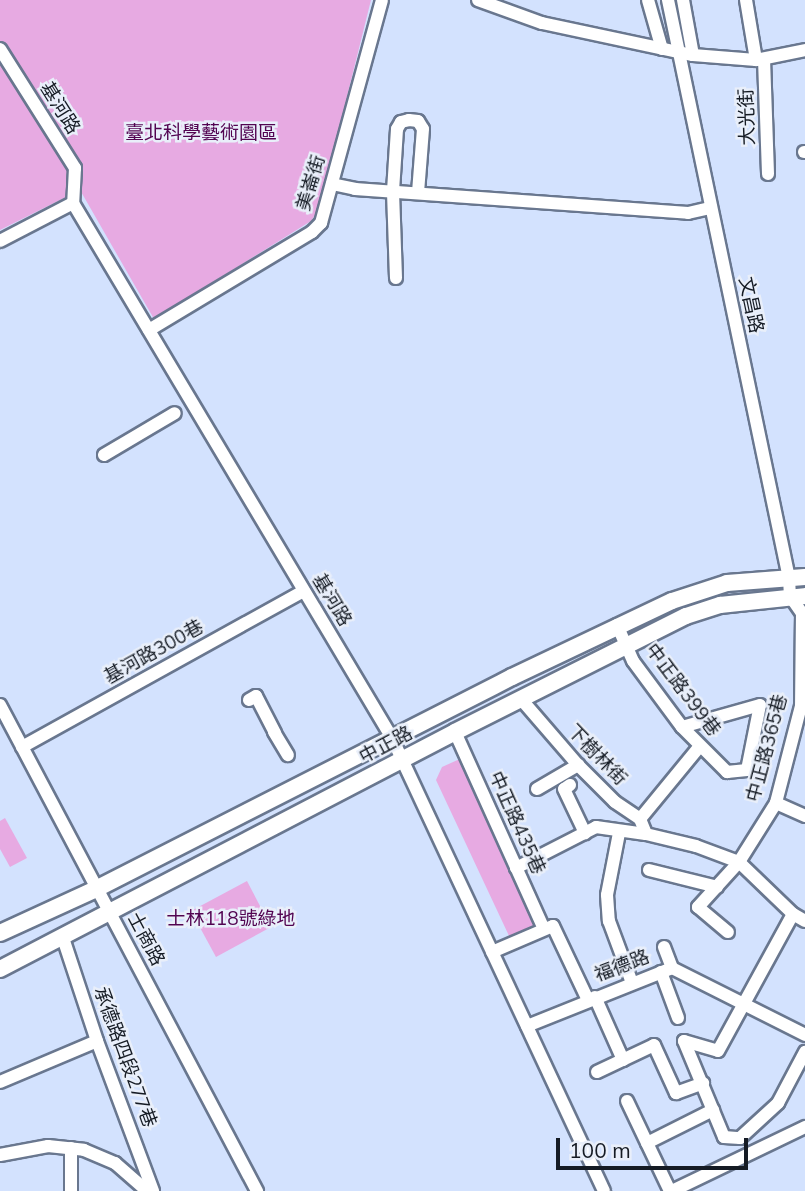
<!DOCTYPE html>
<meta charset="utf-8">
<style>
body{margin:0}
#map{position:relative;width:805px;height:1191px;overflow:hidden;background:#d3e2fe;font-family:Mulish,"Noto Sans TC",sans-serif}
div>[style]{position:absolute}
.green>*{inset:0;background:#e7aae2}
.roads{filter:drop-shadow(2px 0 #69778f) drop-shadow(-2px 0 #69778f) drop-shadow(0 2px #69778f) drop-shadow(0 -2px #69778f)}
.minor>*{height:12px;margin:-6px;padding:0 6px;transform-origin:6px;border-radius:6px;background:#fff}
.major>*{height:16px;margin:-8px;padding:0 8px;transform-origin:8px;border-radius:8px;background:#fff}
span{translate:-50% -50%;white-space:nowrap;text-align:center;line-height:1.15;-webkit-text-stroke:5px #e9effa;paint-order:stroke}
.street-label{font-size:19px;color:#151b24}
.park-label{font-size:19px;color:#520451}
.scale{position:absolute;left:556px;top:1138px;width:192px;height:32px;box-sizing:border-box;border:4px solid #151b24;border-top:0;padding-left:9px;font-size:21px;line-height:24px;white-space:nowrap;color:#151b24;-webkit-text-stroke:5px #e9effa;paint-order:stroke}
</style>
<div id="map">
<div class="green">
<i style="clip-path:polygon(0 0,371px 0,319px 209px,311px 221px,154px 319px,80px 190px,0 230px)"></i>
<i style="clip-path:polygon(462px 758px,538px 926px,510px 938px,436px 780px,442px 767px)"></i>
<i style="clip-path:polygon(5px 818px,27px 858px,10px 867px,0 849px,0 821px)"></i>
<i style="clip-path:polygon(247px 881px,271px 927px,216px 957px,191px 911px)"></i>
</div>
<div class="roads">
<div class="minor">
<i style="left:478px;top:0;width:68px;rotate:19.8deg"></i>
<i style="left:542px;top:23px;width:154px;rotate:12deg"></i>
<i style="left:693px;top:55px;width:63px;rotate:4.5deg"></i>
<i style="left:756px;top:60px;width:50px;rotate:-11.5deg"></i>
<i style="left:648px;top:0;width:51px;rotate:74.1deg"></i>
<i style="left:668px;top:0;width:591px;rotate:78.18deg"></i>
<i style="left:789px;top:578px;width:18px;rotate:87deg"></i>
<i style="left:790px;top:596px;width:21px;rotate:55deg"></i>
<i style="left:802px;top:613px;width:93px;rotate:90.6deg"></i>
<i style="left:801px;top:706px;width:100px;rotate:104.5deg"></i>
<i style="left:776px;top:803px;width:70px;rotate:122.1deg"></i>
<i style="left:739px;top:862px;width:61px;rotate:132.3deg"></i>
<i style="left:698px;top:907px;width:39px;rotate:40deg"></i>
<i style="left:683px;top:0;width:56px;rotate:79.7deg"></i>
<i style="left:746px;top:0;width:61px;rotate:80.5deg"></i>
<i style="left:0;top:49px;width:141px;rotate:57.8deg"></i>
<i style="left:75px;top:168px;width:35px;rotate:93deg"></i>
<i style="left:73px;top:203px;width:623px;rotate:59.19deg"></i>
<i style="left:392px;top:738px;width:500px;rotate:64.92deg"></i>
<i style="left:764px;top:59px;width:115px;rotate:88deg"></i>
<i style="left:804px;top:152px;width:1px"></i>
<i style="left:332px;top:184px;width:24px;rotate:12deg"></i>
<i style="left:355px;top:189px;width:334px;rotate:4.1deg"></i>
<i style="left:688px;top:213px;width:23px;rotate:-13deg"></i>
<i style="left:0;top:241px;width:82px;rotate:-27.5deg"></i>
<i style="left:396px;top:278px;width:87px;rotate:-92deg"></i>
<i style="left:393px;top:191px;width:62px;rotate:-86.3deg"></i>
<i style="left:397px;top:129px;width:8px;rotate:-60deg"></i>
<i style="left:401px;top:122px;width:8px;rotate:-14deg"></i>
<i style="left:409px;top:120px;width:9px;rotate:6deg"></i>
<i style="left:418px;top:121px;width:9px;rotate:58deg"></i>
<i style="left:423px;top:129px;width:64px;rotate:94.5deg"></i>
<i style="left:149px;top:330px;width:190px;rotate:-31deg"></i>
<i style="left:312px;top:232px;width:13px;rotate:-45deg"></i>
<i style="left:321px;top:223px;width:231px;rotate:-74.7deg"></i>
<i style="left:104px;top:455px;width:82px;rotate:-30.6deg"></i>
<i style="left:617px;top:625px;width:39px;rotate:66deg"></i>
<i style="left:633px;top:661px;width:82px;rotate:53.4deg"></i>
<i style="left:682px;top:727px;width:64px;rotate:45deg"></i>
<i style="left:727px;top:772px;width:20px;rotate:-6deg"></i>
<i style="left:747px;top:770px;width:66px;rotate:-78.7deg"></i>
<i style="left:760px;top:705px;width:81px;rotate:164.2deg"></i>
<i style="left:521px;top:699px;width:87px;rotate:49.2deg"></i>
<i style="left:578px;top:765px;width:52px;rotate:45deg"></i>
<i style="left:615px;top:802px;width:30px;rotate:34deg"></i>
<i style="left:640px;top:819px;width:16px;rotate:68deg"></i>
<i style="left:646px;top:834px;width:51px;rotate:13.5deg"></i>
<i style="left:696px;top:846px;width:46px;rotate:20.4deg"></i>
<i style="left:739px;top:862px;width:75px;rotate:43.9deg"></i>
<i style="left:793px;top:914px;width:14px;rotate:30deg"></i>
<i style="left:249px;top:700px;width:8px;rotate:-30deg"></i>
<i style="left:256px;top:696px;width:42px;rotate:62.8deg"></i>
<i style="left:0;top:705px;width:550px;rotate:62.13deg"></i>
<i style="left:274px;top:732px;width:27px;rotate:59deg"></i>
<i style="left:455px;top:732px;width:216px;rotate:65.7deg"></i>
<i style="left:22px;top:747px;width:322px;rotate:-29deg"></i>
<i style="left:570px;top:785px;width:7px;rotate:146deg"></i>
<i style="left:564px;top:789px;width:49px;rotate:64.5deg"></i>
<i style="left:537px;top:789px;width:48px;rotate:-30.3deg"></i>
<i style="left:776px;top:803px;width:32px;rotate:24deg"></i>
<i style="left:640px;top:819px;width:94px;rotate:-50.6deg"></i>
<i style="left:619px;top:833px;width:63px;rotate:101deg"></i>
<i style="left:607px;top:895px;width:26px;rotate:86deg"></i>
<i style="left:609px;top:921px;width:66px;rotate:69.6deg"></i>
<i style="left:516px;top:868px;width:90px;rotate:-27.1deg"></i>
<i style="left:596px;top:827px;width:50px;rotate:8deg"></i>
<i style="left:649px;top:870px;width:70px;rotate:14deg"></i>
<i style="left:62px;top:935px;width:112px;rotate:71.7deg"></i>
<i style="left:97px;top:1041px;width:160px;rotate:69.5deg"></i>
<i style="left:664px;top:947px;width:22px;rotate:69deg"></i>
<i style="left:492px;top:952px;width:66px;rotate:-23.1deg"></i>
<i style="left:553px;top:926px;width:82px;rotate:64.7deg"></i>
<i style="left:661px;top:972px;width:49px;rotate:69.7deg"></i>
<i style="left:595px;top:997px;width:69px;rotate:66deg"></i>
<i style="left:527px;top:1026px;width:156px;rotate:-21.8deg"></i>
<i style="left:672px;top:968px;width:149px;rotate:26.7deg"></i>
<i style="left:684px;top:1041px;width:104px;rotate:67.4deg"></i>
<i style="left:724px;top:1137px;width:16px;rotate:4deg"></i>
<i style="left:740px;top:1138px;width:52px;rotate:-42.6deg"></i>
<i style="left:778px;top:1103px;width:58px;rotate:-62.1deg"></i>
<i style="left:684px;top:1041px;width:35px;rotate:16deg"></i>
<i style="left:718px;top:1051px;width:156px;rotate:-61.3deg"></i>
<i style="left:597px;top:1072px;width:63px;rotate:-25.3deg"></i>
<i style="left:654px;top:1045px;width:53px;rotate:65.4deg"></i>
<i style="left:676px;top:1093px;width:29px;rotate:-20deg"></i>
<i style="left:0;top:1082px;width:105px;rotate:-22.9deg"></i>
<i style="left:627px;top:1101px;width:100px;rotate:64.5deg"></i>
<i style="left:647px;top:1143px;width:74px;rotate:-26.6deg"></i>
<i style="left:71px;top:1148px;width:43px;rotate:90deg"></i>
<i style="left:0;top:1155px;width:49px;rotate:-10.6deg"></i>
<i style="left:48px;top:1146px;width:36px;rotate:6deg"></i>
<i style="left:84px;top:1150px;width:34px;rotate:23deg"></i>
<i style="left:115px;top:1163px;width:43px;rotate:41.2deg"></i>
<i style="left:672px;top:1191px;width:148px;rotate:-25.7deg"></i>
</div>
<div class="major">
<i style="left:0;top:933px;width:106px;rotate:-24.6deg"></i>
<i style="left:96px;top:889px;width:467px;rotate:-27deg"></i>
<i style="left:512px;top:677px;width:177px;rotate:-25.4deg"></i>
<i style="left:672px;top:601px;width:58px;rotate:-18.1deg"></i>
<i style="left:727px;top:583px;width:78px;rotate:-4.4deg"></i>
<i style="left:0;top:969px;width:513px;rotate:-27.51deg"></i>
<i style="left:455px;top:732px;width:258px;rotate:-26.7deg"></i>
<i style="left:686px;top:616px;width:36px;rotate:-18deg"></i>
<i style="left:720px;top:605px;width:85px;rotate:-6deg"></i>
</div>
</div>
<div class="street-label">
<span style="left:60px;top:108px;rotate:58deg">基河路</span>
<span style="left:747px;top:117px;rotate:-92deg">大光街</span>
<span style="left:311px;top:183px;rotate:-73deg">美崙街</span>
<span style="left:751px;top:305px;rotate:78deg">文昌路</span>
<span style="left:332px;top:600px;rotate:59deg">基河路</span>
<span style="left:154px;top:652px;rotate:-29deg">基河路300巷</span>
<span style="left:683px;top:690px;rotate:53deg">中正路399巷</span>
<span style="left:386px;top:745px;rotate:-28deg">中正路</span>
<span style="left:767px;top:748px;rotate:-75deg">中正路365巷</span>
<span style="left:597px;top:755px;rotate:46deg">下樹林街</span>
<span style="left:517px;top:823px;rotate:66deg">中正路435巷</span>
<span style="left:146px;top:939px;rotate:62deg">士商路</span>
<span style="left:622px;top:966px;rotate:-21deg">福德路</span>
<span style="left:125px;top:1057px;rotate:70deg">承德路四段277巷</span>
</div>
<div class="park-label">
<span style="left:201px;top:133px">臺北科學藝術園區</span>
<span style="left:231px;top:919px">士林118號綠地</span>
</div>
<div class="scale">100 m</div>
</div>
